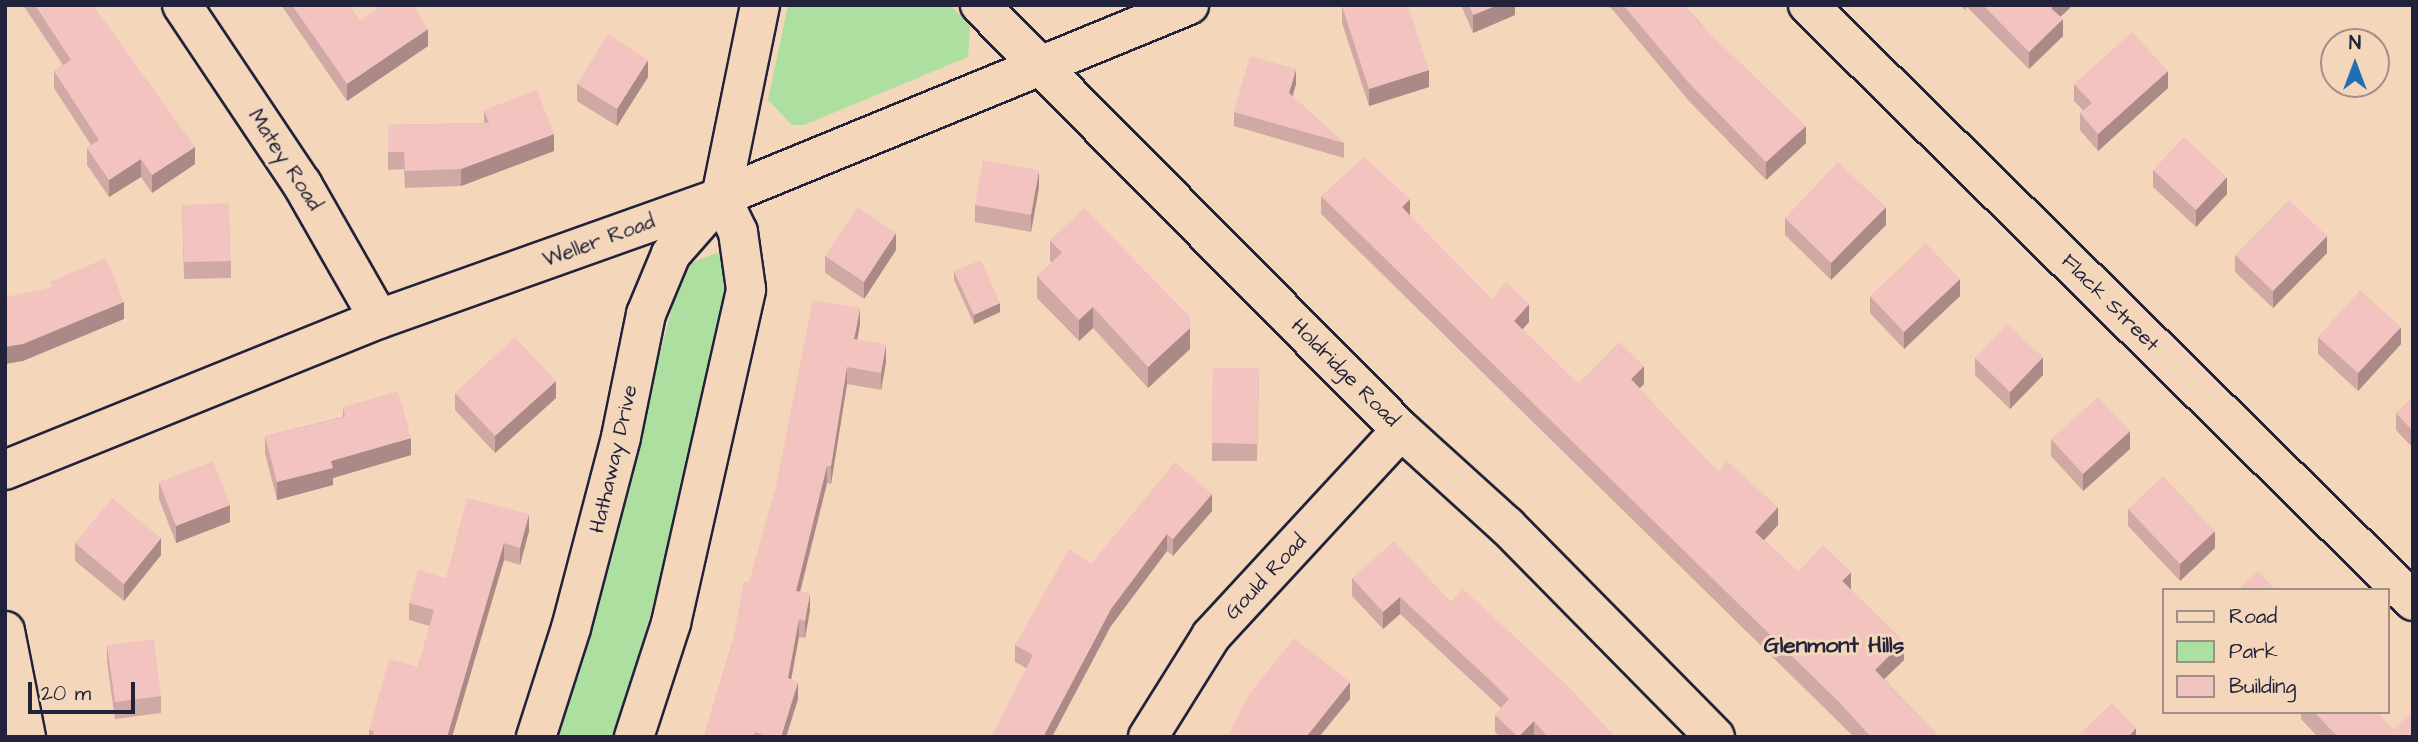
<!DOCTYPE html>
<style>
body{margin:0}
#map{position:relative;width:2418px;height:742px;overflow:hidden;background:#f4d7bb;font-family:"Architects Daughter",sans-serif}
div>[style]{position:absolute}
.green>*{inset:0;background:#addfa1}
.roads{filter:drop-shadow(2px 0 #22223b) drop-shadow(-2px 0 #22223b) drop-shadow(0 2px #22223b) drop-shadow(0 -2px #22223b)}
.minor>*{height:38px;margin:-19px;padding:0 19px;transform-origin:19px;border-radius:19px;background:#f4d7bb}
.tertiary>*{height:38px;margin:-19px;padding:0 19px;transform-origin:19px;border-radius:19px;background:#f4d7bb}
.wall>*{inset:0;background:#d1a9a4}
.shaded-wall>*{inset:0;background:#aa8986}
.building>*{inset:0;background:#f3c4bf}
span{translate:-50% -50%;white-space:nowrap;text-align:center;line-height:1.15;-webkit-text-stroke:6px #f4d7bb;paint-order:stroke}
.street-label{font-size:21px;color:#22223b}
.neighbourhood-label{font-size:23px;color:#22223b;font-weight:700}
.frame{position:absolute;inset:0;border:7px solid #22223b;pointer-events:none}
.legend{position:absolute;left:2162px;top:588px;width:228px;height:126px;box-sizing:border-box;background:#f4d7bb;border:2px solid #a08f88;margin:0;padding:9px 12px;list-style:none;font-size:21px;color:#22223b}
.legend li{display:flex;align-items:center;gap:14px;height:35px}
.legend b{width:35px;border:2px solid #a08f88}
.north{position:absolute;left:2320px;top:28px;width:70px;height:70px;box-sizing:border-box;background:#f4d7bb;border:2px solid #a08f88;border-radius:50%;rotate:0deg;font-size:19px;font-weight:700;line-height:28px;text-align:center;color:#22223b}
.north::after{content:'';display:block;margin:auto;width:24px;height:32px;background:#1f6fb2;clip-path:polygon(50% 0,100% 100%,50% 72%,0 100%)}
.scale{position:absolute;left:28px;top:682px;width:107px;height:32px;box-sizing:border-box;border:4px solid #22223b;border-top:0;padding-left:9px;font-size:21px;line-height:24px;white-space:nowrap;color:#22223b;-webkit-text-stroke:5px #f4d7bb;paint-order:stroke}
</style>
<div id="map">
<div class="green">
<i style="clip-path:polygon(788px 5px,950px 5px,970px 26px,968px 57px,804px 125px,792px 125px,768px 100px)"></i>
<i style="clip-path:polygon(716px 253px,727px 260px,726px 293px,680px 507px,618px 730px,616px 737px,554px 737px,573px 683px,683px 266px)"></i>
</div>
<div class="roads">
<div class="minor">
<i style="left:182px;top:5px;width:216px;rotate:56.2deg"></i>
<i style="left:302px;top:184px;width:155px;rotate:60.3deg"></i>
<i style="left:980px;top:5px;width:598px;rotate:45.27deg"></i>
<i style="left:1401px;top:430px;width:143px;rotate:42.2deg"></i>
<i style="left:1507px;top:526px;width:296px;rotate:45.4deg"></i>
<i style="left:1808px;top:5px;width:849px;rotate:44.57deg"></i>
<i style="left:5px;top:631px;width:108px;rotate:78.8deg"></i>
<i style="left:1148px;top:737px;width:119px;rotate:-58deg"></i>
<i style="left:1211px;top:636px;width:280px;rotate:-47.3deg"></i>
</div>
<div class="tertiary">
<i style="left:5px;top:470px;width:403px;rotate:-22deg"></i>
<i style="left:379px;top:319px;width:363px;rotate:-19.6deg"></i>
<i style="left:721px;top:197px;width:506px;rotate:-22.31deg"></i>
<i style="left:536px;top:737px;width:114px;rotate:-72.2deg"></i>
<i style="left:571px;top:628px;width:197px;rotate:-75.3deg"></i>
<i style="left:621px;top:437px;width:126px;rotate:-78.5deg"></i>
<i style="left:646px;top:314px;width:65px;rotate:-67.4deg"></i>
<i style="left:671px;top:254px;width:76px;rotate:-48.7deg"></i>
<i style="left:721px;top:197px;width:196px;rotate:-78.5deg"></i>
<i style="left:634px;top:737px;width:120px;rotate:-72deg"></i>
<i style="left:671px;top:623px;width:342px;rotate:-77.3deg"></i>
<i style="left:746px;top:289px;width:58px;rotate:-98deg"></i>
<i style="left:738px;top:232px;width:39px;rotate:-116deg"></i>
</div>
</div>
<div class="wall">
<i style="clip-path:polygon(23px 5px,93px 5px,195px 164px,152px 193px,141px 177px,109px 197px,87px 165px,87px 148px,91px 145px,54px 88px,54px 71px,63px 65px)"></i>
<i style="clip-path:polygon(281px 5px,349px 5px,360px 21px,428px 46px,347px 101px)"></i>
<i style="clip-path:polygon(1461px 5px,1515px 5px,1515px 15px,1473px 33px)"></i>
<i style="clip-path:polygon(1601px 5px,1684px 5px,1806px 143px,1766px 180px,1689px 101px,1611px 8px)"></i>
<i style="clip-path:polygon(1960px 5px,2070px 5px,2070px 8px,2060px 17px,2063px 36px,2029px 69px,1967px 7px,1965px 10px)"></i>
<i style="clip-path:polygon(1342px 6px,1429px 87px,1369px 106px,1342px 23px)"></i>
<i style="clip-path:polygon(648px 77px,617px 126px,577px 101px,577px 84px)"></i>
<i style="clip-path:polygon(1296px 84px,1292px 96px,1344px 143px,1344px 158px,1234px 126px,1234px 112px)"></i>
<i style="clip-path:polygon(2074px 84px,2168px 88px,2098px 151px,2080px 130px,2080px 113px,2083px 110px,2074px 101px)"></i>
<i style="clip-path:polygon(484px 110px,554px 151px,461px 186px,405px 188px,404px 169px,388px 170px,388px 125px,484px 123px)"></i>
<i style="clip-path:polygon(2153px 170px,2227px 194px,2196px 227px,2153px 187px)"></i>
<i style="clip-path:polygon(1039px 187px,1031px 232px,975px 222px,975px 205px)"></i>
<i style="clip-path:polygon(1321px 196px,1410px 216px,1491px 299px,1529px 322px,1522px 329px,1578px 384px,1644px 384px,1639px 389px,1718px 472px,1778px 525px,1764px 540px,1798px 572px,1851px 590px,1904px 660px,1884px 679px,1939px 737px,1854px 737px,1321px 214px)"></i>
<i style="clip-path:polygon(182px 205px,231px 261px,231px 278px,184px 279px)"></i>
<i style="clip-path:polygon(1785px 218px,1886px 225px,1831px 280px,1785px 235px)"></i>
<i style="clip-path:polygon(1050px 240px,1190px 349px,1148px 388px,1093px 328px,1079px 341px,1037px 298px,1037px 276px,1052px 263px,1050px 261px)"></i>
<i style="clip-path:polygon(896px 250px,864px 299px,825px 273px,825px 256px)"></i>
<i style="clip-path:polygon(2327px 253px,2273px 308px,2235px 272px,2235px 255px)"></i>
<i style="clip-path:polygon(954px 271px,1000px 312px,974px 324px,954px 280px)"></i>
<i style="clip-path:polygon(1870px 296px,1960px 296px,1904px 349px,1870px 313px)"></i>
<i style="clip-path:polygon(860px 325px,857px 340px,886px 362px,881px 390px,847px 384px,831px 484px,827px 483px,800px 592px,810px 610px,805px 638px,799px 637px,791px 679px,798px 699px,786px 737px,704px 737px,733px 640px)"></i>
<i style="clip-path:polygon(2318px 337px,2401px 344px,2358px 391px,2318px 354px)"></i>
<i style="clip-path:polygon(1975px 358px,2043px 375px,2010px 409px,1975px 375px)"></i>
<i style="clip-path:polygon(1213px 368px,1259px 369px,1257px 461px,1212px 461px)"></i>
<i style="clip-path:polygon(455px 393px,556px 398px,495px 453px,455px 410px)"></i>
<i style="clip-path:polygon(2413px 398px,2413px 448px,2396px 430px,2396px 413px)"></i>
<i style="clip-path:polygon(343px 407px,411px 455px,333px 478px,333px 485px,277px 500px,265px 453px,265px 436px,343px 417px)"></i>
<i style="clip-path:polygon(2051px 439px,2130px 449px,2083px 491px,2051px 456px)"></i>
<i style="clip-path:polygon(159px 482px,230px 522px,176px 543px,159px 499px)"></i>
<i style="clip-path:polygon(2128px 509px,2215px 548px,2180px 581px,2128px 526px)"></i>
<i style="clip-path:polygon(1212px 511px,1173px 556px,1167px 551px,1111px 626px,1026px 668px,1015px 662px,1015px 645px,1091px 564px)"></i>
<i style="clip-path:polygon(529px 514px,529px 531px,520px 565px,504px 560px,452px 737px,369px 737px,369px 730px,418px 667px,430px 626px,409px 620px,409px 603px,446px 578px)"></i>
<i style="clip-path:polygon(75px 543px,161px 555px,124px 601px,75px 561px)"></i>
<i style="clip-path:polygon(1352px 578px,1451px 602px,1615px 737px,1500px 737px,1495px 732px,1495px 715px,1501px 708px,1400px 614px,1383px 629px,1352px 596px)"></i>
<i style="clip-path:polygon(107px 645px,161px 696px,161px 713px,115px 719px,107px 662px)"></i>
<i style="clip-path:polygon(2301px 712px,2376px 712px,2393px 730px,2413px 737px,2318px 737px,2301px 719px)"></i>
</div>
<div class="shaded-wall">
<i style="clip-path:polygon(1498px 5px,1515px 5px,1515px 15px,1473px 33px,1473px 15px)"></i>
<i style="clip-path:polygon(2054px 5px,2070px 5px,2070px 8px,2051px 25px,2051px 8px)"></i>
<i style="clip-path:polygon(2063px 19px,2063px 36px,2029px 69px,2029px 52px)"></i>
<i style="clip-path:polygon(428px 29px,428px 46px,347px 101px,347px 84px)"></i>
<i style="clip-path:polygon(648px 60px,648px 77px,617px 126px,617px 109px)"></i>
<i style="clip-path:polygon(1296px 69px,1296px 84px,1289px 108px,1289px 93px)"></i>
<i style="clip-path:polygon(1429px 70px,1429px 87px,1369px 106px,1369px 89px)"></i>
<i style="clip-path:polygon(2168px 71px,2168px 88px,2098px 151px,2098px 134px)"></i>
<i style="clip-path:polygon(1806px 126px,1806px 143px,1766px 180px,1766px 162px)"></i>
<i style="clip-path:polygon(554px 134px,554px 151px,461px 186px,461px 169px)"></i>
<i style="clip-path:polygon(195px 147px,195px 164px,152px 193px,152px 175px)"></i>
<i style="clip-path:polygon(141px 159px,141px 177px,109px 197px,109px 180px)"></i>
<i style="clip-path:polygon(1039px 170px,1039px 187px,1031px 232px,1031px 215px)"></i>
<i style="clip-path:polygon(2227px 177px,2227px 194px,2196px 227px,2196px 210px)"></i>
<i style="clip-path:polygon(1410px 199px,1410px 217px,1402px 207px)"></i>
<i style="clip-path:polygon(1886px 207px,1886px 225px,1831px 280px,1831px 263px)"></i>
<i style="clip-path:polygon(896px 233px,896px 250px,864px 299px,864px 282px)"></i>
<i style="clip-path:polygon(2327px 236px,2327px 253px,2273px 308px,2273px 291px)"></i>
<i style="clip-path:polygon(1960px 279px,1960px 296px,1904px 349px,1904px 332px)"></i>
<i style="clip-path:polygon(124px 302px,124px 319px,23px 361px,5px 364px,5px 347px)"></i>
<i style="clip-path:polygon(1000px 303px,1000px 312px,974px 324px,974px 315px)"></i>
<i style="clip-path:polygon(1529px 304px,1529px 322px,1514px 339px,1514px 321px)"></i>
<i style="clip-path:polygon(1093px 307px,1093px 328px,1079px 341px,1079px 320px)"></i>
<i style="clip-path:polygon(860px 308px,860px 325px,854px 356px,854px 339px)"></i>
<i style="clip-path:polygon(2401px 327px,2401px 344px,2358px 391px,2358px 373px)"></i>
<i style="clip-path:polygon(1190px 328px,1190px 349px,1148px 388px,1148px 367px)"></i>
<i style="clip-path:polygon(886px 344px,886px 362px,881px 390px,881px 373px)"></i>
<i style="clip-path:polygon(2043px 357px,2043px 375px,2010px 409px,2010px 392px)"></i>
<i style="clip-path:polygon(1644px 366px,1644px 384px,1631px 398px,1631px 379px)"></i>
<i style="clip-path:polygon(847px 367px,847px 384px,831px 484px,831px 466px)"></i>
<i style="clip-path:polygon(556px 381px,556px 398px,495px 453px,495px 436px)"></i>
<i style="clip-path:polygon(2130px 431px,2130px 449px,2083px 491px,2083px 474px)"></i>
<i style="clip-path:polygon(411px 438px,411px 455px,333px 478px,333px 485px,277px 500px,277px 482px,331px 461px)"></i>
<i style="clip-path:polygon(827px 466px,827px 483px,796px 608px,796px 591px)"></i>
<i style="clip-path:polygon(1212px 494px,1212px 511px,1173px 556px,1173px 539px)"></i>
<i style="clip-path:polygon(230px 505px,230px 522px,176px 543px,176px 526px)"></i>
<i style="clip-path:polygon(1778px 507px,1778px 525px,1755px 550px,1755px 532px)"></i>
<i style="clip-path:polygon(529px 514px,529px 531px,520px 565px,520px 548px)"></i>
<i style="clip-path:polygon(2215px 531px,2215px 548px,2180px 581px,2180px 564px)"></i>
<i style="clip-path:polygon(1167px 534px,1167px 551px,1111px 626px,1052px 737px,1043px 737px,1111px 609px)"></i>
<i style="clip-path:polygon(161px 538px,161px 555px,124px 601px,124px 584px)"></i>
<i style="clip-path:polygon(504px 543px,504px 560px,452px 737px,447px 737px)"></i>
<i style="clip-path:polygon(1851px 572px,1851px 590px,1842px 581px)"></i>
<i style="clip-path:polygon(810px 593px,810px 610px,805px 638px,805px 621px)"></i>
<i style="clip-path:polygon(1400px 597px,1400px 614px,1383px 629px,1383px 612px)"></i>
<i style="clip-path:polygon(799px 619px,799px 637px,788px 696px,788px 678px)"></i>
<i style="clip-path:polygon(1904px 641px,1904px 660px,1875px 688px,1875px 670px)"></i>
<i style="clip-path:polygon(798px 682px,798px 699px,786px 737px,781px 737px)"></i>
<i style="clip-path:polygon(1350px 682px,1350px 699px,1319px 737px,1306px 737px)"></i>
<i style="clip-path:polygon(1534px 721px,1534px 737px,1519px 737px)"></i>
<i style="clip-path:polygon(2136px 728px,2136px 737px,2128px 737px)"></i>
</div>
<div class="building">
<i style="clip-path:polygon(35px 5px,93px 5px,195px 147px,152px 175px,141px 159px,109px 180px,87px 148px,99px 140px,54px 71px,71px 60px)"></i>
<i style="clip-path:polygon(292px 5px,349px 5px,360px 21px,382px 5px,413px 5px,428px 29px,347px 84px)"></i>
<i style="clip-path:polygon(1345px 5px,1408px 5px,1429px 70px,1369px 89px,1342px 6px)"></i>
<i style="clip-path:polygon(1469px 5px,1498px 5px,1473px 15px)"></i>
<i style="clip-path:polygon(1623px 5px,1684px 5px,1699px 23px,1806px 126px,1766px 162px,1689px 83px)"></i>
<i style="clip-path:polygon(1983px 5px,2054px 5px,2051px 8px,2063px 19px,2029px 52px)"></i>
<i style="clip-path:polygon(2132px 32px,2168px 71px,2098px 134px,2080px 113px,2092px 103px,2074px 84px)"></i>
<i style="clip-path:polygon(608px 34px,648px 60px,617px 109px,577px 84px)"></i>
<i style="clip-path:polygon(1250px 56px,1296px 69px,1289px 93px,1344px 143px,1234px 112px)"></i>
<i style="clip-path:polygon(537px 90px,554px 134px,461px 169px,405px 171px,404px 152px,388px 152px,388px 125px,489px 123px,484px 110px)"></i>
<i style="clip-path:polygon(2184px 137px,2227px 177px,2196px 210px,2153px 170px)"></i>
<i style="clip-path:polygon(1364px 157px,1410px 199px,1402px 207px,1491px 299px,1506px 282px,1529px 304px,1514px 321px,1578px 384px,1619px 342px,1644px 366px,1631px 379px,1718px 472px,1727px 461px,1778px 507px,1755px 532px,1798px 572px,1823px 545px,1851px 572px,1842px 581px,1904px 641px,1875px 670px,1939px 737px,1871px 737px,1841px 704px,1321px 196px)"></i>
<i style="clip-path:polygon(983px 160px,1039px 170px,1031px 215px,975px 205px)"></i>
<i style="clip-path:polygon(1838px 162px,1886px 207px,1831px 263px,1785px 218px)"></i>
<i style="clip-path:polygon(2289px 200px,2327px 236px,2273px 291px,2235px 255px)"></i>
<i style="clip-path:polygon(229px 203px,231px 261px,184px 262px,182px 205px)"></i>
<i style="clip-path:polygon(858px 207px,896px 233px,864px 282px,825px 256px)"></i>
<i style="clip-path:polygon(1084px 208px,1190px 317px,1190px 328px,1148px 367px,1093px 307px,1079px 320px,1037px 276px,1062px 253px,1050px 240px)"></i>
<i style="clip-path:polygon(1926px 243px,1960px 279px,1904px 332px,1870px 296px)"></i>
<i style="clip-path:polygon(106px 258px,124px 302px,23px 344px,5px 347px,5px 297px,52px 287px,50px 282px)"></i>
<i style="clip-path:polygon(981px 260px,1000px 303px,974px 315px,954px 271px)"></i>
<i style="clip-path:polygon(2360px 290px,2401px 327px,2358px 373px,2318px 337px)"></i>
<i style="clip-path:polygon(813px 300px,860px 308px,854px 339px,886px 344px,881px 373px,847px 367px,831px 466px,827px 466px,796px 591px,810px 593px,805px 621px,799px 619px,788px 678px,798px 682px,781px 737px,769px 737px,755px 732px,754px 737px,704px 737px,733px 640px,744px 581px,749px 582px,776px 486px)"></i>
<i style="clip-path:polygon(2007px 324px,2043px 357px,2010px 392px,1975px 358px)"></i>
<i style="clip-path:polygon(515px 337px,556px 381px,495px 436px,455px 393px)"></i>
<i style="clip-path:polygon(1213px 368px,1259px 369px,1257px 444px,1212px 443px)"></i>
<i style="clip-path:polygon(398px 391px,411px 438px,331px 461px,333px 468px,277px 482px,265px 436px,345px 417px,343px 407px)"></i>
<i style="clip-path:polygon(2098px 397px,2130px 431px,2083px 474px,2051px 439px)"></i>
<i style="clip-path:polygon(2413px 398px,2413px 431px,2396px 413px)"></i>
<i style="clip-path:polygon(213px 461px,230px 505px,176px 526px,159px 482px)"></i>
<i style="clip-path:polygon(1175px 462px,1212px 494px,1173px 539px,1167px 534px,1111px 609px,1043px 737px,991px 737px,1033px 655px,1015px 645px,1069px 549px,1091px 564px)"></i>
<i style="clip-path:polygon(2163px 476px,2215px 531px,2180px 564px,2128px 509px)"></i>
<i style="clip-path:polygon(112px 498px,161px 538px,124px 584px,75px 543px)"></i>
<i style="clip-path:polygon(467px 498px,529px 514px,520px 548px,504px 543px,447px 737px,372px 737px,374px 731px,369px 730px,389px 659px,418px 667px,434px 610px,409px 603px,418px 570px,446px 578px)"></i>
<i style="clip-path:polygon(1394px 541px,1451px 602px,1463px 589px,1567px 685px,1615px 737px,1548px 737px,1534px 721px,1518px 737px,1495px 715px,1509px 699px,1491px 681px,1400px 597px,1383px 612px,1352px 578px)"></i>
<i style="clip-path:polygon(2258px 571px,2276px 590px,2237px 590px)"></i>
<i style="clip-path:polygon(1294px 638px,1350px 682px,1306px 737px,1228px 737px,1247px 697px)"></i>
<i style="clip-path:polygon(154px 639px,161px 696px,115px 702px,107px 645px)"></i>
<i style="clip-path:polygon(2112px 703px,2136px 728px,2128px 737px,2076px 737px)"></i>
<i style="clip-path:polygon(2413px 710px,2413px 737px,2338px 737px,2314px 712px,2376px 712px,2393px 730px)"></i>
</div>
<div class="street-label">
<span style="left:285px;top:160px;rotate:57deg">Matey Road</span>
<span style="left:599px;top:241px;rotate:-20deg">Weller Road</span>
<span style="left:2110px;top:303px;rotate:45deg">Flack Street</span>
<span style="left:1345px;top:373px;rotate:45deg">Holdridge Road</span>
<span style="left:614px;top:459px;rotate:-77deg">Hathaway Drive</span>
<span style="left:1266px;top:577px;rotate:-47deg">Gould Road</span>
</div>
<div class="neighbourhood-label">
<span style="left:1834px;top:645px">Glenmont Hills</span>
</div>
<div class="frame"></div>
<ul class="legend">
<li><b style="height:9px;background:#f4d7bb"></b>Road</li>
<li><b style="height:19px;background:#addfa1"></b>Park</li>
<li><b style="height:19px;background:#f3c4bf"></b>Building</li>
</ul>
<div class="north">N</div>
<div class="scale">20 m</div>
</div>
